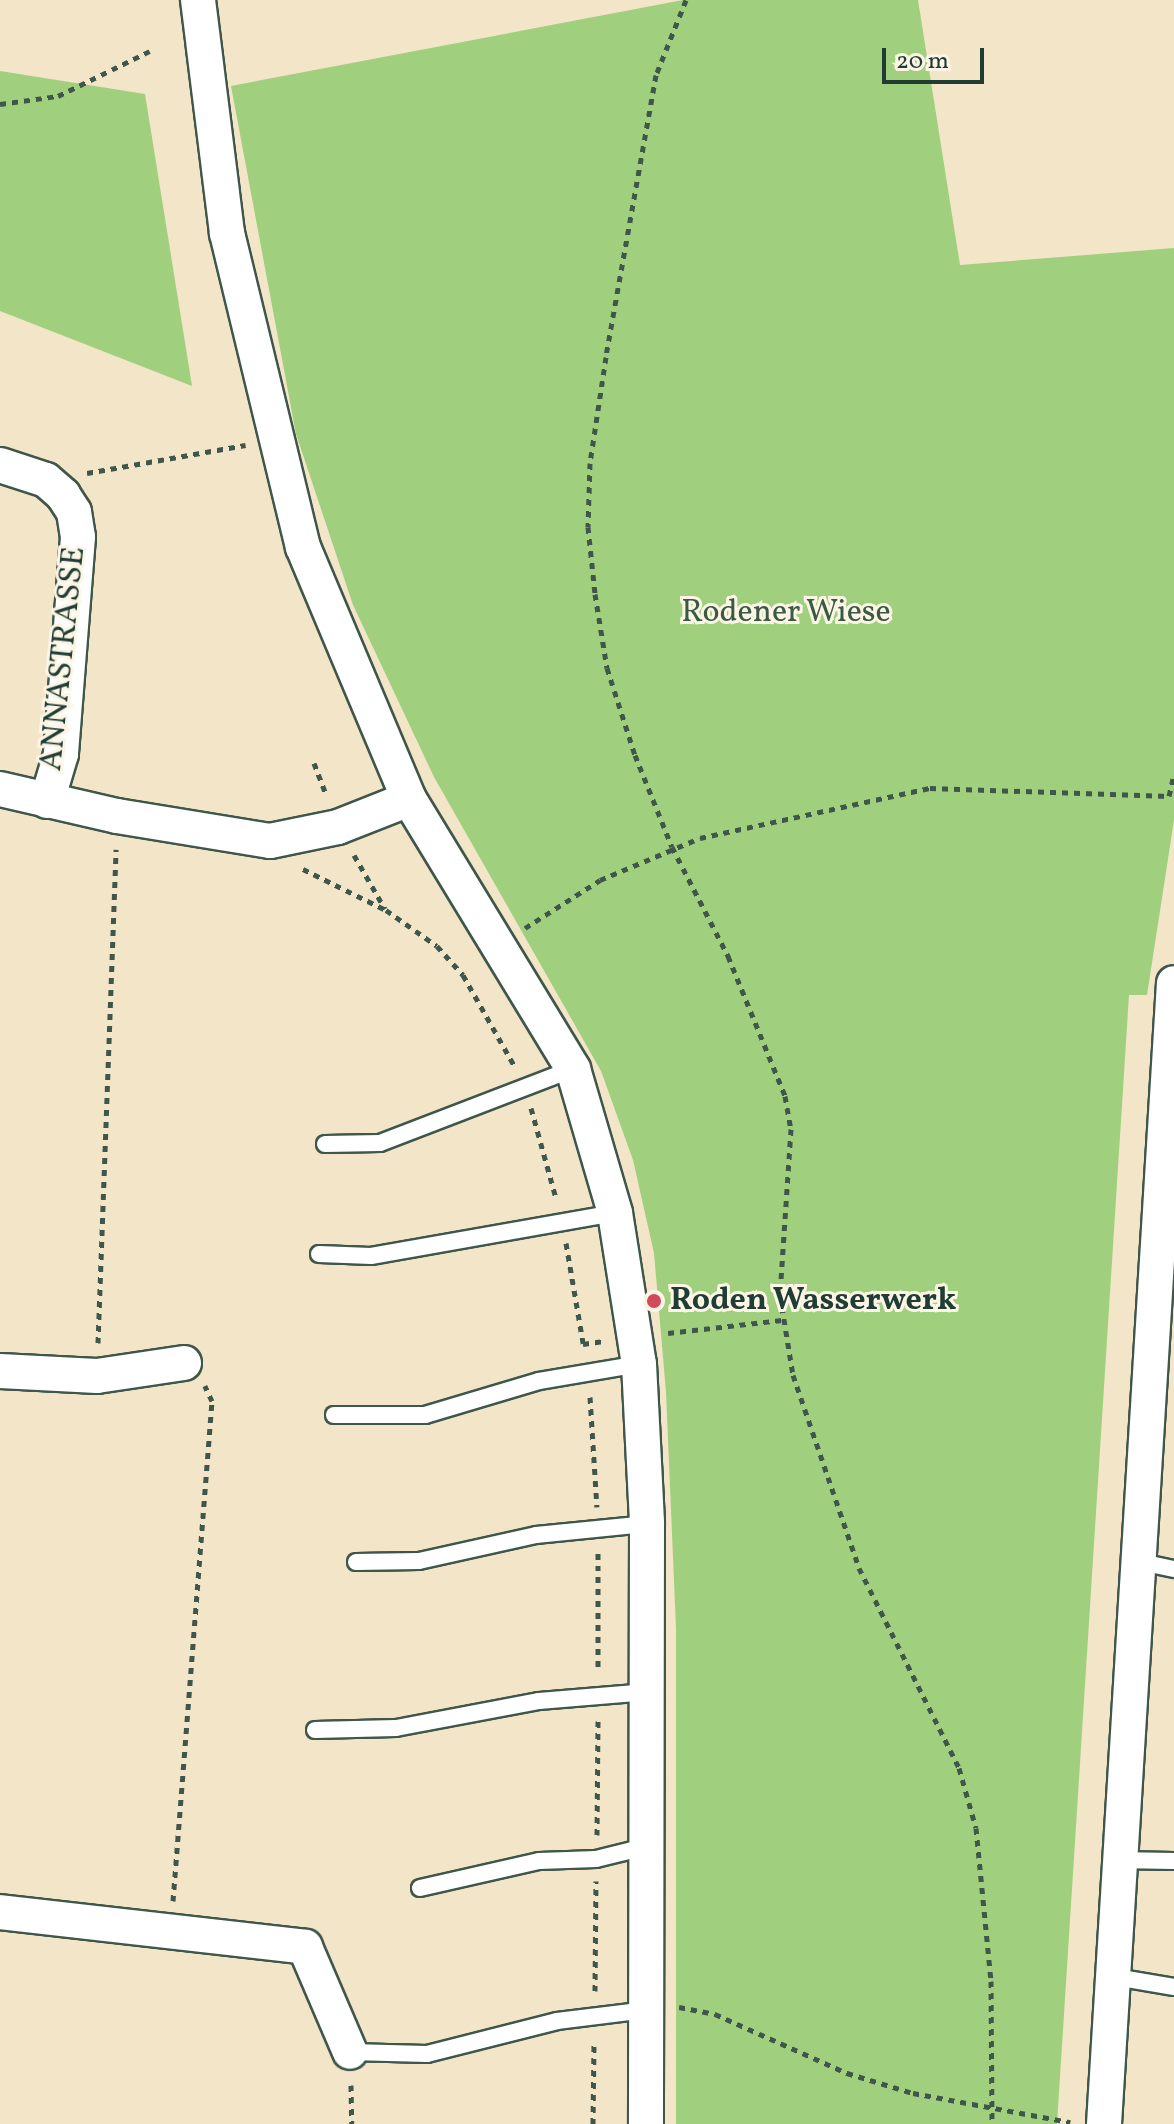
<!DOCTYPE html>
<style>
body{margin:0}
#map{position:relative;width:1174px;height:2124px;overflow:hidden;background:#f2e5c8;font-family:Vollkorn,serif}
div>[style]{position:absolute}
.green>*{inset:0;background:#a0d07e}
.path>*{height:5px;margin-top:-2.5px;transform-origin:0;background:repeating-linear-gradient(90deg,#3f564a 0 6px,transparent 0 12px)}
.roads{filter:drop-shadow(2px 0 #3f564a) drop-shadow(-2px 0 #3f564a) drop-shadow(0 2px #3f564a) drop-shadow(0 -2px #3f564a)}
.service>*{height:16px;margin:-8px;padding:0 8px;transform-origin:8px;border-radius:8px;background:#fff}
.minor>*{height:34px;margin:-17px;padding:0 17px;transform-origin:17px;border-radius:17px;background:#fff}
.dots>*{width:22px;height:22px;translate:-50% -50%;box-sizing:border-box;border:4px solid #fcf5e5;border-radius:50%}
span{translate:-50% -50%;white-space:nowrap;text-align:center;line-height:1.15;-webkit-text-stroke:6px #fcf5e5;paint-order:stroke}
.park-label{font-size:32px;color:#395a43}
.street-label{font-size:32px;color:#1f3d34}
.poi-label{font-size:32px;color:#1f3d34;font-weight:700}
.left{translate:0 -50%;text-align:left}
.scale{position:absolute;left:882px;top:48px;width:102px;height:36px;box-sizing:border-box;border:4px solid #1f3d34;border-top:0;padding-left:10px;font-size:24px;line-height:28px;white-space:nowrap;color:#1f3d34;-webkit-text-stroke:6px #fcf5e5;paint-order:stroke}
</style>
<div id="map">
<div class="green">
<i style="clip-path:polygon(683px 0,918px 0,960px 265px,1174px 248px,1174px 820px,1147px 995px,1129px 995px,1057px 2124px,676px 2124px,676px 1628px,666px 1392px,654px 1253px,633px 1160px,601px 1071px,434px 777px,353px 605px,296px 434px,231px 86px)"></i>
<i style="clip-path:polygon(0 71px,145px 94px,192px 386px,0 311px)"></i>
</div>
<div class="path">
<i style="left:686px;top:0;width:81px;rotate:111.8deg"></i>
<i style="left:656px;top:75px;width:286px;rotate:100.1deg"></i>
<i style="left:606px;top:357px;width:107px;rotate:98.6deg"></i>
<i style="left:590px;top:463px;width:64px;rotate:91.8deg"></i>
<i style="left:588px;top:527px;width:67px;rotate:84deg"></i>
<i style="left:595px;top:594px;width:75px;rotate:80.8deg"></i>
<i style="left:607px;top:668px;width:91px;rotate:72.2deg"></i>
<i style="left:635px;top:755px;width:99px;rotate:68.1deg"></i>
<i style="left:672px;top:847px;width:123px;rotate:62.8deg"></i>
<i style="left:728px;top:956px;width:151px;rotate:67.8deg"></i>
<i style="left:785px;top:1096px;width:34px;rotate:80deg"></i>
<i style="left:791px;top:1129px;width:166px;rotate:93.8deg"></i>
<i style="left:780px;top:1295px;width:81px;rotate:80.8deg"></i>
<i style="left:793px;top:1375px;width:204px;rotate:71.1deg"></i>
<i style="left:859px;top:1568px;width:224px;rotate:63.4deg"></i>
<i style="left:959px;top:1768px;width:62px;rotate:74.2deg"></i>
<i style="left:976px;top:1828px;width:154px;rotate:84.4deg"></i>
<i style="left:991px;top:1981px;width:143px;rotate:89.6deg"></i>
<i style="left:0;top:104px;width:59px;rotate:-7.9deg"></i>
<i style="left:58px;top:96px;width:102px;rotate:-26.1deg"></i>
<i style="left:87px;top:473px;width:161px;rotate:-10deg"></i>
<i style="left:314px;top:763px;width:34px;rotate:69deg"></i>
<i style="left:354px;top:855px;width:62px;rotate:60.1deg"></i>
<i style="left:303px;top:869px;width:93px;rotate:26.3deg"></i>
<i style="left:386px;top:910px;width:62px;rotate:35.2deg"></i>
<i style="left:437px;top:946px;width:39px;rotate:48deg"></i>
<i style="left:463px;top:975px;width:103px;rotate:60.5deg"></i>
<i style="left:525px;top:928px;width:89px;rotate:-32.6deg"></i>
<i style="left:600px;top:880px;width:108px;rotate:-22.8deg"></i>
<i style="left:700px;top:838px;width:235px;rotate:-12.3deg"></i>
<i style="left:930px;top:788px;width:239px;rotate:1.9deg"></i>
<i style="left:1169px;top:796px;width:22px;rotate:-77deg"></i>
<i style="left:531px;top:1108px;width:93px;rotate:74.5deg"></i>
<i style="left:566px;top:1243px;width:107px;rotate:80.3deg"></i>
<i style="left:668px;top:1333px;width:115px;rotate:-6.5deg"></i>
<i style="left:98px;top:1343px;width:494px;rotate:-87.9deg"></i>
<i style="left:583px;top:1344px;width:21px;rotate:-8deg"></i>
<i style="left:590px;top:1397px;width:110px;rotate:86.4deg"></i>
<i style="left:598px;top:1553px;width:118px;rotate:90deg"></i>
<i style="left:597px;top:1835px;width:114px;rotate:-89.5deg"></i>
<i style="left:173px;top:1901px;width:502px;rotate:-85.54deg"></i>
<i style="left:212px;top:1401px;width:17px;rotate:-115deg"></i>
<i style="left:595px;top:1991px;width:110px;rotate:-89.5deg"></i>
<i style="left:679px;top:2007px;width:37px;rotate:11deg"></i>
<i style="left:715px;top:2014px;width:145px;rotate:24.1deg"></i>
<i style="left:847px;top:2073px;width:69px;rotate:16.9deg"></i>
<i style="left:913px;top:2093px;width:160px;rotate:10.5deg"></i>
<i style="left:351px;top:2085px;width:39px;rotate:89deg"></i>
<i style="left:593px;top:2124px;width:83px;rotate:-89.3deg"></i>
</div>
<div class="roads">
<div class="service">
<i style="left:325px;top:1144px;width:55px;rotate:-1deg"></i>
<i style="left:380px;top:1143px;width:207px;rotate:-21deg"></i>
<i style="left:319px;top:1254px;width:52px;rotate:2.2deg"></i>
<i style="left:371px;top:1256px;width:248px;rotate:-10deg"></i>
<i style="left:334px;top:1415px;width:91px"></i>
<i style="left:425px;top:1415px;width:119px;rotate:-16.6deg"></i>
<i style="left:539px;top:1381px;width:101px;rotate:-9.6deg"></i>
<i style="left:1136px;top:1561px;width:39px;rotate:12deg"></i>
<i style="left:356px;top:1562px;width:63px;rotate:-0.9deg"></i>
<i style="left:419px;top:1561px;width:120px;rotate:-12.5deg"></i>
<i style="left:536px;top:1535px;width:112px;rotate:-5.7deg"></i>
<i style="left:315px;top:1730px;width:81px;rotate:-1.4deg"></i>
<i style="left:396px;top:1728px;width:146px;rotate:-10.7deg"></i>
<i style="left:539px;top:1701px;width:109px;rotate:-4.7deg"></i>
<i style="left:1116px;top:1860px;width:58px;rotate:1deg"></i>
<i style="left:420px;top:1888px;width:122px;rotate:-12.8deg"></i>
<i style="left:539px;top:1861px;width:57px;rotate:-2deg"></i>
<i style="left:596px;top:1859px;width:55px;rotate:-13.8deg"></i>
<i style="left:1109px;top:1976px;width:66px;rotate:9.6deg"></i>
<i style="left:350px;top:2052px;width:77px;rotate:1.5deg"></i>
<i style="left:427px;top:2054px;width:134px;rotate:-14.2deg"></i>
<i style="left:557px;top:2021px;width:91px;rotate:-7deg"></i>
</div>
<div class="minor">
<i style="left:198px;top:0;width:235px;rotate:82.9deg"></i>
<i style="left:227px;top:233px;width:323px;rotate:76.4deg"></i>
<i style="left:303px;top:547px;width:273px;rotate:67.2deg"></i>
<i style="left:409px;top:799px;width:316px;rotate:58.7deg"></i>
<i style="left:573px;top:1069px;width:150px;rotate:73.7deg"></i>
<i style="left:615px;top:1213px;width:153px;rotate:81deg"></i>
<i style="left:639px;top:1364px;width:160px;rotate:87.1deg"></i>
<i style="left:647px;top:1524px;width:600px;rotate:90.1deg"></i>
<i style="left:0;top:465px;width:48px;rotate:18.1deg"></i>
<i style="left:46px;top:480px;width:23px;rotate:41deg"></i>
<i style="left:63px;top:495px;width:20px;rotate:57deg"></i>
<i style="left:74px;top:512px;width:25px;rotate:81deg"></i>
<i style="left:78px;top:537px;width:218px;rotate:94.5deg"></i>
<i style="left:61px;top:754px;width:49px;rotate:106.6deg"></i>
<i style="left:0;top:789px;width:120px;rotate:13deg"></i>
<i style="left:117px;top:816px;width:155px;rotate:9.3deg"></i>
<i style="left:270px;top:841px;width:69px;rotate:-11.6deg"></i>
<i style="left:338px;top:827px;width:76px;rotate:-21.5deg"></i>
<i style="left:0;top:1371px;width:97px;rotate:3deg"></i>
<i style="left:97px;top:1376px;width:88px;rotate:-8.5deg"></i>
<i style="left:0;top:1912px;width:307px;rotate:6.5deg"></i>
<i style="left:305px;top:1947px;width:114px;rotate:66.8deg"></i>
<i style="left:1104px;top:2124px;width:1143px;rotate:-86.49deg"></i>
</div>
</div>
<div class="dots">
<i style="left:654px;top:1301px;background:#d1495b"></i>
</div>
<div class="park-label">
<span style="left:786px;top:613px">Rodener Wiese</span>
</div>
<div class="street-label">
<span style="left:64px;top:659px;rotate:-84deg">ANNASTRASSE</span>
</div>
<div class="poi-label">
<span class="left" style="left:670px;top:1301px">Roden Wasserwerk</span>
</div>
<div class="scale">20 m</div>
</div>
